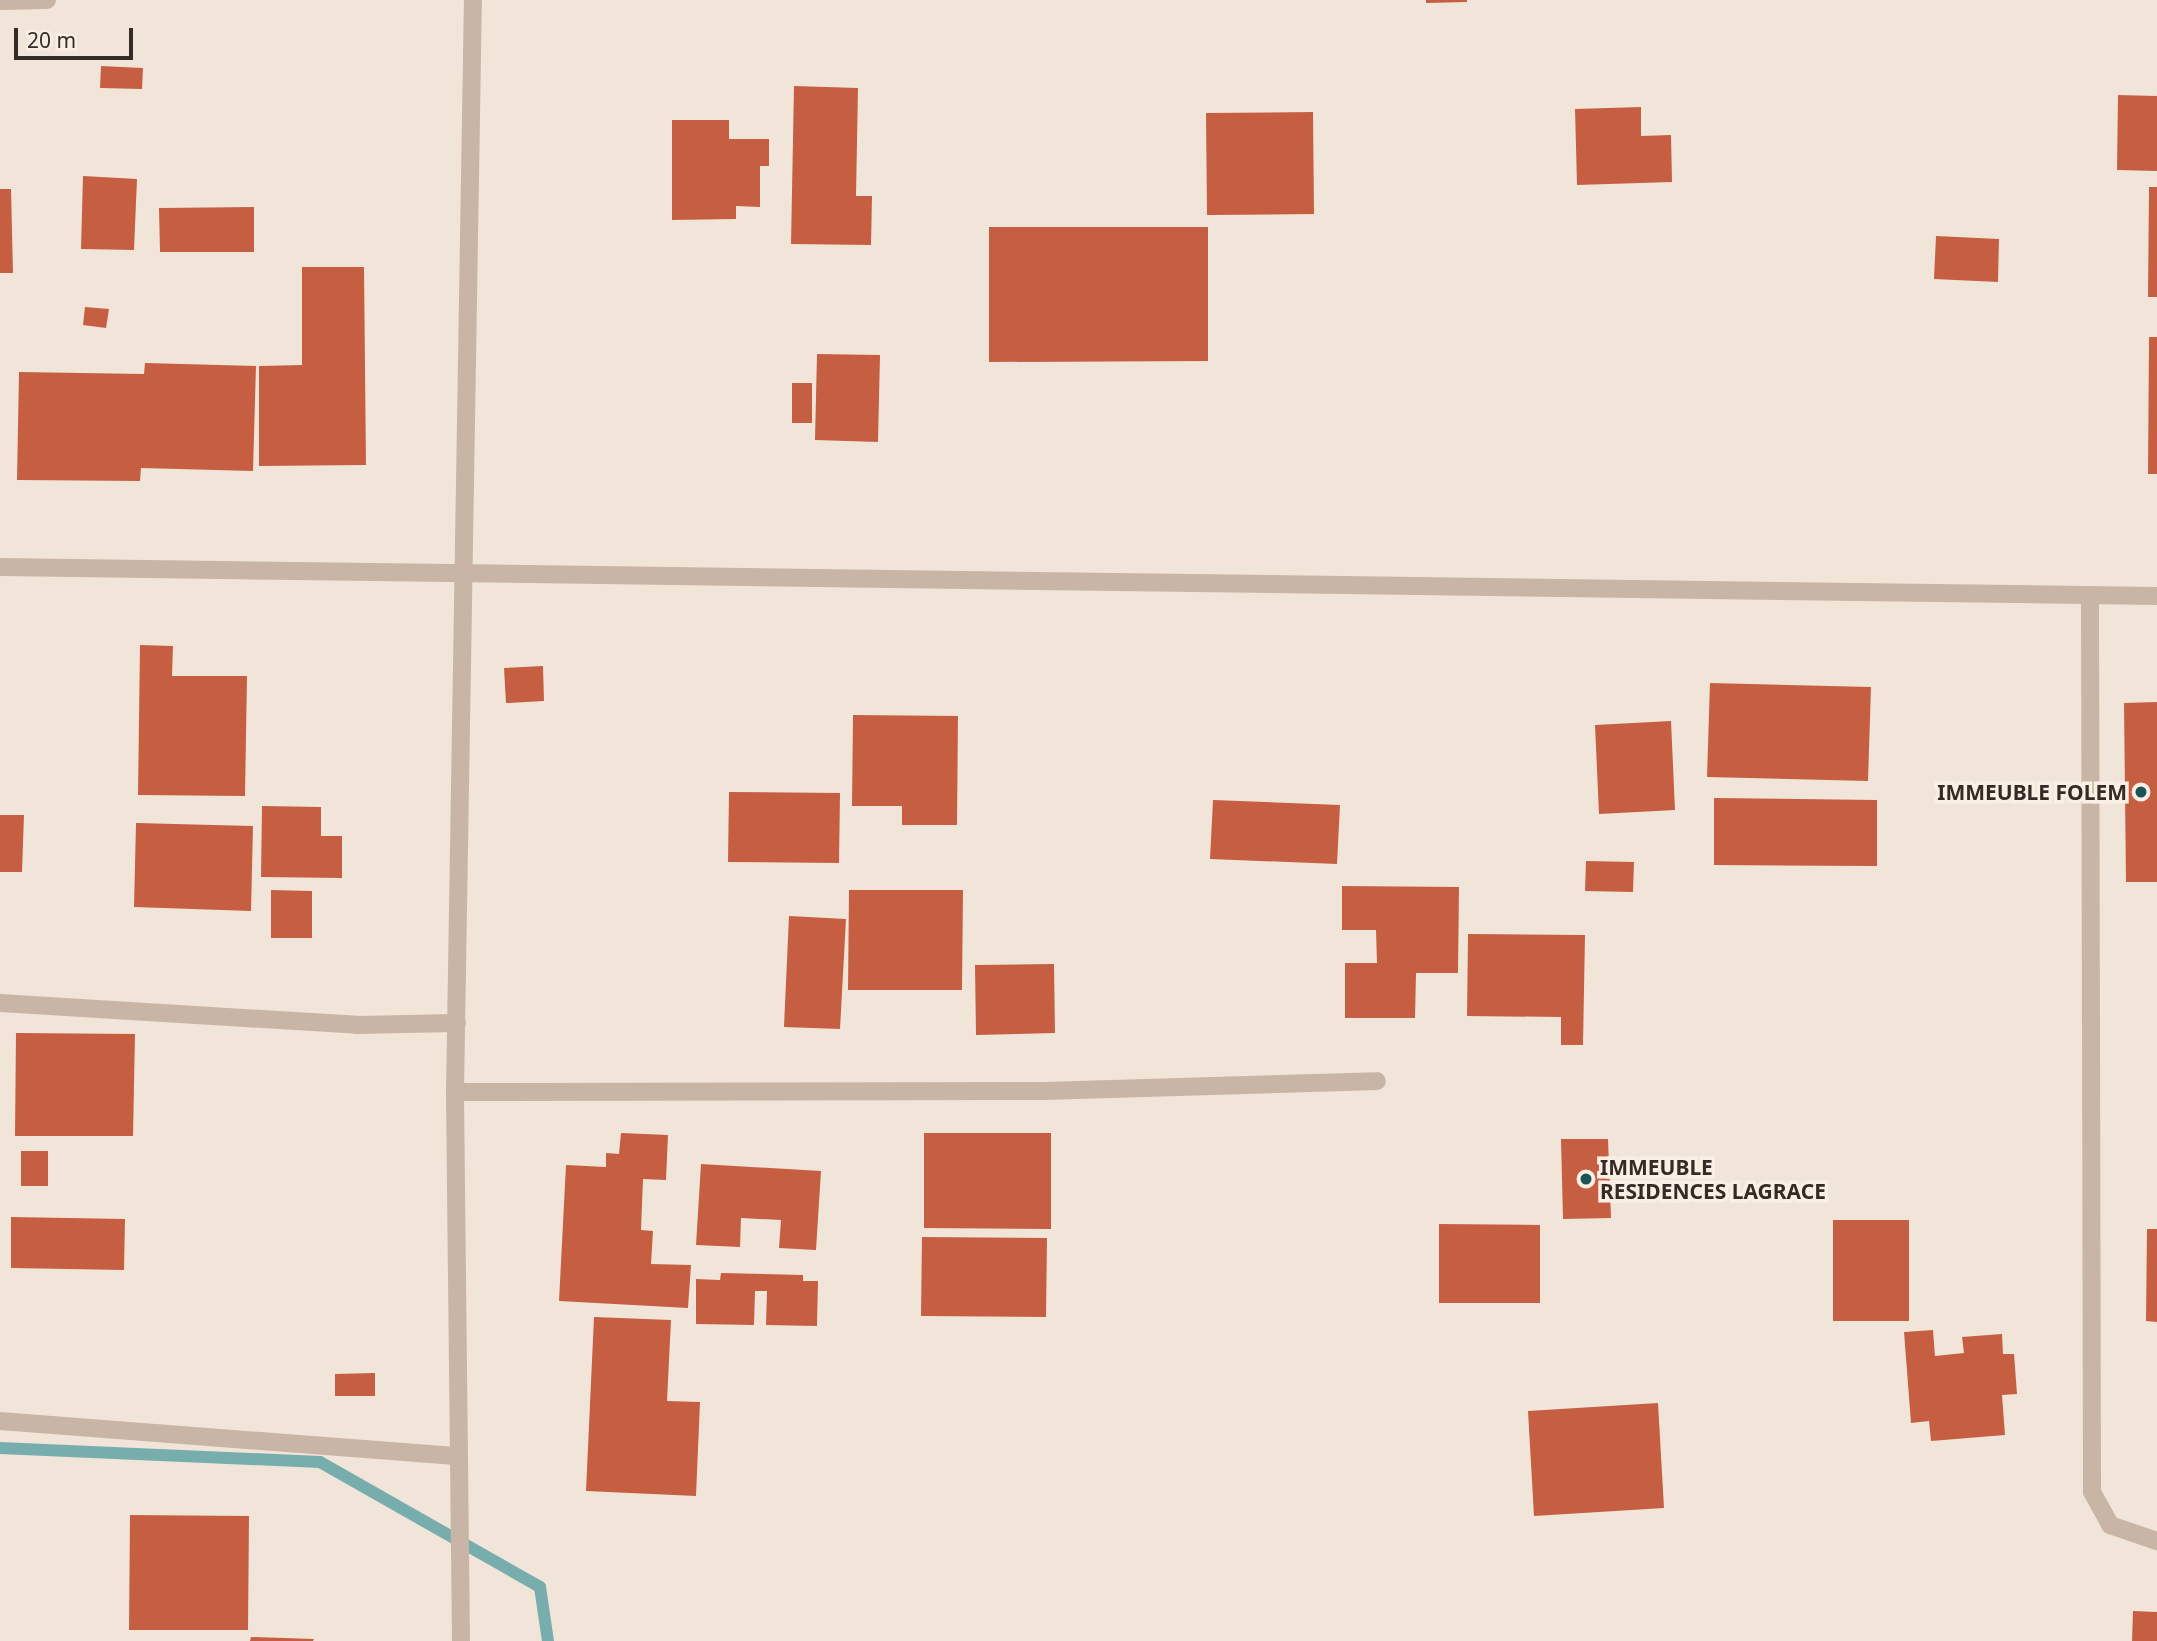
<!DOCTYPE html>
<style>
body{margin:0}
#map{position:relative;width:2157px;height:1641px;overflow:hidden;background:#f1e5d9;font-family:"Noto Sans",sans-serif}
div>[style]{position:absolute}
.stream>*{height:12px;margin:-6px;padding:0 6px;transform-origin:6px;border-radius:6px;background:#78adae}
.building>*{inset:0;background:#c65f42}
.minor>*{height:18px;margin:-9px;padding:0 9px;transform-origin:9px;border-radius:9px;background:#c9b5a5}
.dots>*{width:19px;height:19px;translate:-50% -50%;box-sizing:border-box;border:4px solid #f9efe5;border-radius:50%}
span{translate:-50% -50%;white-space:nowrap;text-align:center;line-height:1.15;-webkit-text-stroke:7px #f9efe5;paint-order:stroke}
.poi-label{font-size:21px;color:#352b26;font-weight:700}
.right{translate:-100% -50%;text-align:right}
.left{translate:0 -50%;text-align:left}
.scale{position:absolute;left:14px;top:28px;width:119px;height:32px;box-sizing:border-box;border:4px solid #352b26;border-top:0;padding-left:9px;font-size:21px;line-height:24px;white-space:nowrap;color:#352b26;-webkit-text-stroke:5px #f9efe5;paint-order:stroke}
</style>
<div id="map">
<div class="stream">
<i style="left:0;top:1448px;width:320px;rotate:2.5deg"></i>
<i style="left:320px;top:1462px;width:253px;rotate:29.6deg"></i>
<i style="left:540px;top:1587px;width:55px;rotate:81.6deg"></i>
</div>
<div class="building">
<i style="clip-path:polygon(1426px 0,1467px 0,1467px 2px,1426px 3px)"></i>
<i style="clip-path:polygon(101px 66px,143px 68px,142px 89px,100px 88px)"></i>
<i style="clip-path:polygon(794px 86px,858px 88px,856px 196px,872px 196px,871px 245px,791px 244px)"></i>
<i style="clip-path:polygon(2118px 95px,2157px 96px,2157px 171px,2117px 170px)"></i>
<i style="clip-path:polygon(1641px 107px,1641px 136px,1671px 135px,1672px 182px,1577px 185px,1575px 109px)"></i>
<i style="clip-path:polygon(1313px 112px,1314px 214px,1207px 215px,1206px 113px)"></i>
<i style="clip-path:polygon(672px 120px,729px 120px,729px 139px,769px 139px,769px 166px,760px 166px,760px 207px,736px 206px,736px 219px,672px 220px)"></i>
<i style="clip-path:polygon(83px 176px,137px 179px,134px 250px,81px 249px)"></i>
<i style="clip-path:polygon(2149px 187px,2157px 187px,2157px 297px,2148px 297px)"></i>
<i style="clip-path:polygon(0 189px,11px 189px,13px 273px,0 273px)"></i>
<i style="clip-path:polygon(254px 207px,254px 252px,160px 252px,159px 208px)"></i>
<i style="clip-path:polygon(989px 227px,1208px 227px,1208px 361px,989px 362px)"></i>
<i style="clip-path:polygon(1936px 236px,1999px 239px,1998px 282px,1934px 279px)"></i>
<i style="clip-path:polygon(302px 267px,364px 267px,366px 465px,259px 466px,259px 366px,302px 365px)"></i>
<i style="clip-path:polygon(85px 307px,109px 309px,106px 328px,83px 325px)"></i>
<i style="clip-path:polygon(2149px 337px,2157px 337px,2157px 474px,2148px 474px)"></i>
<i style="clip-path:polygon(817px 354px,880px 355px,878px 442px,815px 440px)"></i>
<i style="clip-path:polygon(145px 363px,256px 366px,253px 471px,141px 468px,140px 481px,17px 480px,19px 372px,144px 374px)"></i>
<i style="clip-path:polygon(792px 383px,812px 383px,812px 423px,792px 423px)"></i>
<i style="clip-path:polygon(140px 645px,173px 646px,172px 676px,247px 676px,245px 796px,138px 795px)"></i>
<i style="clip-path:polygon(543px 666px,544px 701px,506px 703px,504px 668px)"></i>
<i style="clip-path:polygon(1710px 683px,1871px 687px,1868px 781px,1707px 777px)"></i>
<i style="clip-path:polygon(2157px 702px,2157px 882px,2126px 882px,2124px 703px)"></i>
<i style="clip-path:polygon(853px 715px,958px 716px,957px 825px,902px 825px,902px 806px,852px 806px)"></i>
<i style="clip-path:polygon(1671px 721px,1675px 810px,1599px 814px,1595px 725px)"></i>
<i style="clip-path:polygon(729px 792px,840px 793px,839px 863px,728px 862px)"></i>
<i style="clip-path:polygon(1714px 798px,1877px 800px,1877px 866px,1714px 865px)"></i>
<i style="clip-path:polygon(1213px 800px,1340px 805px,1337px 864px,1210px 859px)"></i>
<i style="clip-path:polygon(262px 806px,321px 807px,321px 836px,342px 836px,342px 878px,261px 877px)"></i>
<i style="clip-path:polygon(0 815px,24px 815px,22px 872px,0 872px)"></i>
<i style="clip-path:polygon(136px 823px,253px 826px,251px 911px,134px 907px)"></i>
<i style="clip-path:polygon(1586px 861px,1634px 862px,1633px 892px,1585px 891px)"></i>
<i style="clip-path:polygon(1342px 886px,1459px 887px,1458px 973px,1416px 973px,1415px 1018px,1345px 1018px,1345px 963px,1377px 963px,1376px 930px,1342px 930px)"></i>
<i style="clip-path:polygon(271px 890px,312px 891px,312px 938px,271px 938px)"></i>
<i style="clip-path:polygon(849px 890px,963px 890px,962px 990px,848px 990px)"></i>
<i style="clip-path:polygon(789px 916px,846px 919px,840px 1029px,784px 1027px)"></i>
<i style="clip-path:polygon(1468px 934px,1585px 935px,1583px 1045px,1561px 1045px,1561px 1017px,1467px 1016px)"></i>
<i style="clip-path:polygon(1054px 964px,1055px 1033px,976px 1035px,975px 965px)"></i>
<i style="clip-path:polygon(16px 1033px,135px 1034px,133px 1136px,15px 1136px)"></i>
<i style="clip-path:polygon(621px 1133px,668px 1135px,666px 1180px,643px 1179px,641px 1230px,653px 1231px,651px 1264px,691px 1265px,688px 1308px,559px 1301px,566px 1165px,606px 1167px,606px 1153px,619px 1154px)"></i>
<i style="clip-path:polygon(924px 1133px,1051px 1133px,1051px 1229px,924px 1228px)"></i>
<i style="clip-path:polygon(1561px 1139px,1608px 1139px,1611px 1218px,1563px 1219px)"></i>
<i style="clip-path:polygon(21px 1151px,48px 1151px,48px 1186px,21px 1186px)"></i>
<i style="clip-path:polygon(701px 1164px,821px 1171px,816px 1250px,779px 1248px,781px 1220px,741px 1218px,740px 1247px,696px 1245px)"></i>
<i style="clip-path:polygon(11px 1217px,125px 1219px,124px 1270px,11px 1268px)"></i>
<i style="clip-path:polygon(1833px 1220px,1909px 1220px,1909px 1321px,1833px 1321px)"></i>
<i style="clip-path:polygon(1439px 1224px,1540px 1225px,1540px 1303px,1439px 1303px)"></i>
<i style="clip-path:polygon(2147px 1229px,2157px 1229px,2157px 1322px,2146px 1321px)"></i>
<i style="clip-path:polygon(922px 1237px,1047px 1238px,1046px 1317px,921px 1316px)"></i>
<i style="clip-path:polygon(721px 1273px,803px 1275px,803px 1281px,818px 1281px,817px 1326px,766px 1325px,767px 1291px,755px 1291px,754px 1325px,696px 1324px,696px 1279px,720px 1280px)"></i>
<i style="clip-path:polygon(594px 1317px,671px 1320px,667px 1401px,700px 1402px,696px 1496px,586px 1491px)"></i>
<i style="clip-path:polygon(1933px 1330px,1935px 1356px,1964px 1353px,1962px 1337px,2002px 1334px,2003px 1354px,2014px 1354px,2017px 1394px,2002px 1395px,2005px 1435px,1931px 1441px,1929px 1421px,1911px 1423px,1904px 1332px)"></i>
<i style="clip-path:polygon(375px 1373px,375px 1396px,335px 1396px,335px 1374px)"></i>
<i style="clip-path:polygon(1658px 1403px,1664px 1508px,1534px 1516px,1528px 1411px)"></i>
<i style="clip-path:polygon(130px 1515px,249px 1516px,248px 1630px,129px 1630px)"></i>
<i style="clip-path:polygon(2133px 1611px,2157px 1612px,2157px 1641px,2132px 1641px)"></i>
<i style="clip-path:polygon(251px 1637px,314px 1639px,313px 1641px,250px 1641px)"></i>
</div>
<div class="minor">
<i style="left:0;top:1px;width:47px;rotate:-1.2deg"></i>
<i style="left:0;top:567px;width:2157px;rotate:0.77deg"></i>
<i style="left:2090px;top:597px;width:895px;rotate:89.87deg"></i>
<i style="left:2092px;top:1492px;width:38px;rotate:61deg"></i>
<i style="left:2110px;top:1525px;width:50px;rotate:18.8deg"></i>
<i style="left:0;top:1003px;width:358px;rotate:3.5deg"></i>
<i style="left:357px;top:1025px;width:100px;rotate:-1.1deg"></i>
<i style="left:455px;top:1092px;width:589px;rotate:-0.1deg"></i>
<i style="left:1044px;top:1091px;width:333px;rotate:-1.7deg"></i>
<i style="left:0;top:1421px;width:457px;rotate:4.4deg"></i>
<i style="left:461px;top:1641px;width:549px;rotate:-90.63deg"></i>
<i style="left:455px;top:1092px;width:1092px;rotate:-89.06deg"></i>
</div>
<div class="dots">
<i style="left:2141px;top:792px;background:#1c5456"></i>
<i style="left:1586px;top:1179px;background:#1c5456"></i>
</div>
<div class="poi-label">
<span class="right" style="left:2127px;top:792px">IMMEUBLE FOLEM</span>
<span class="left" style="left:1600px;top:1179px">IMMEUBLE<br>RESIDENCES LAGRACE</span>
</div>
<div class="scale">20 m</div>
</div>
